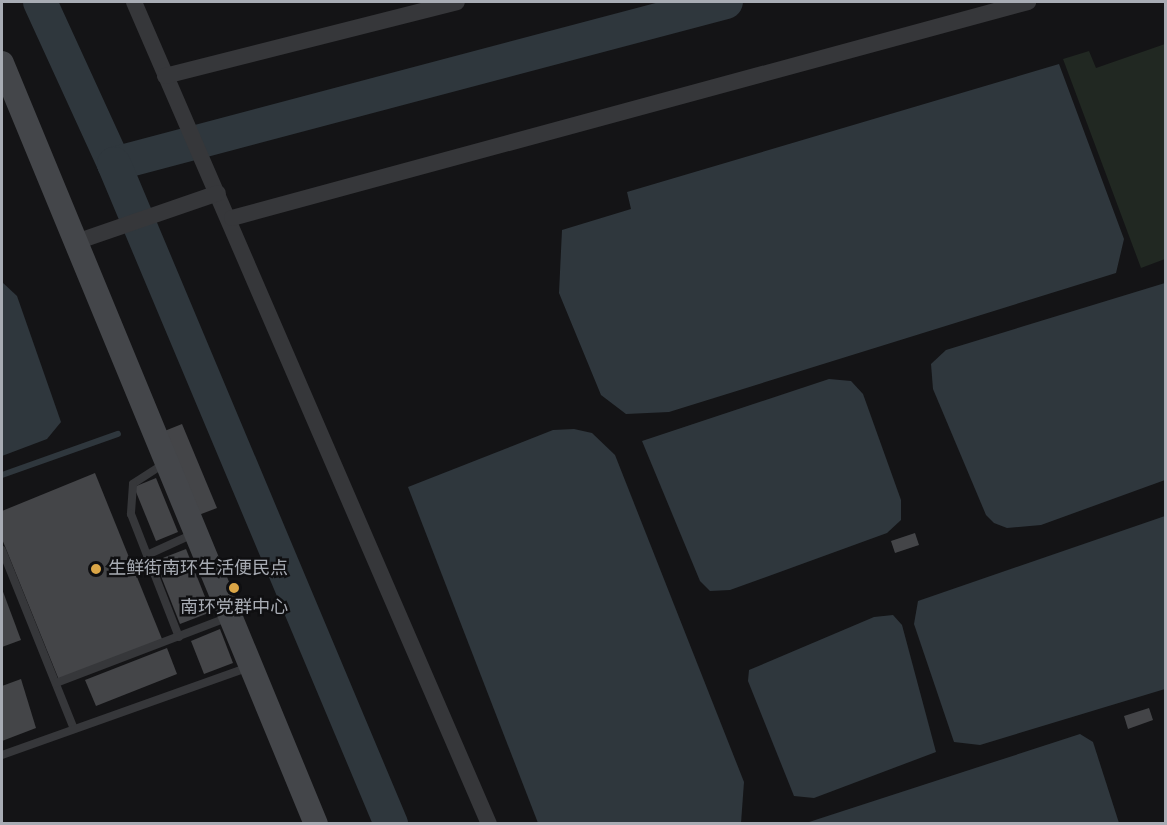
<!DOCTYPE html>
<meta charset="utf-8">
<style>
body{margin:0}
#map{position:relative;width:1167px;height:825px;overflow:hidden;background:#141416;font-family:"Alegreya Sans","Noto Sans SC",sans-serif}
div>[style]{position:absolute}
.green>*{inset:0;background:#212822}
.water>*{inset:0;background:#2f373d}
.stream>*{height:6px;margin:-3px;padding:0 3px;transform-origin:3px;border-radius:3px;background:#2f373d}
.river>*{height:34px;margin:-17px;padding:0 17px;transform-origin:17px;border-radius:17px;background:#2f373d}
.building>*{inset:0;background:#444548}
.lane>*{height:8px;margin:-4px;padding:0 4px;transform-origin:4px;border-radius:4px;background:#36373a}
.street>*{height:16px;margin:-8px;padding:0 8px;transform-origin:8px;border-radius:8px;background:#36373a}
.secondary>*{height:24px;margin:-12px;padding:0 12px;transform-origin:12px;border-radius:12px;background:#44464a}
.dots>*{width:16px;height:16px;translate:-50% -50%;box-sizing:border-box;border:3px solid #0f0f11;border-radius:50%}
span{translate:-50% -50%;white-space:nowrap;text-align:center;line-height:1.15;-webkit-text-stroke:5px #0f0f11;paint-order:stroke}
.poi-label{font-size:18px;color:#a8acb4}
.left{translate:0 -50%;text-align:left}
.frame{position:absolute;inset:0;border:3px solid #a8acb4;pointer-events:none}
</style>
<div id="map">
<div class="green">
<i style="clip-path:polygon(1165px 44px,1165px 259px,1141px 268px,1063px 59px,1089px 51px,1096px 68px)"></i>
</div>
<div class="water">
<i style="clip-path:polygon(1059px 64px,1124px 239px,1116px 273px,669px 412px,626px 414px,601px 395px,559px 293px,562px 230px,631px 209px,627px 192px)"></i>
<i style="clip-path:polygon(2px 282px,17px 296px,61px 422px,47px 439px,2px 456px)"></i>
<i style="clip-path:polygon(1165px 283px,1165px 480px,1041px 525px,1007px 528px,994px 523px,986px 515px,933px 389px,931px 364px,946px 350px)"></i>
<i style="clip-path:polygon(829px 379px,851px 381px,863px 394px,901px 500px,901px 520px,887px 533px,730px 590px,710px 591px,700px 581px,642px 441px)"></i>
<i style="clip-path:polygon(574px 429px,592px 433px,615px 455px,744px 782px,741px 823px,538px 823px,408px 487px,553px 430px)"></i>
<i style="clip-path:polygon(1165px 516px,1165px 689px,980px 745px,954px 742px,914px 624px,918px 601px)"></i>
<i style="clip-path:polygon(893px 615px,902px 625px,936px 752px,814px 798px,794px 796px,748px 681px,749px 670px,874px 617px)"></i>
<i style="clip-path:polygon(1080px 734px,1093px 742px,1119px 823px,806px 823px)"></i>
</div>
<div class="stream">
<i style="left:2px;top:475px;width:123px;rotate:-19.5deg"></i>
</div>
<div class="river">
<i style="left:40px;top:2px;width:178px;rotate:65.4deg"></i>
<i style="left:114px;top:164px;width:633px;rotate:-14.83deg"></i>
<i style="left:114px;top:164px;width:716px;rotate:67.23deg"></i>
</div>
<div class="building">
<i style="clip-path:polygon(182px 424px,217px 508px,196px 516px,162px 432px)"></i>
<i style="clip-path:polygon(95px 473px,162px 639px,59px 680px,2px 539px,2px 511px)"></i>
<i style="clip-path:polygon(156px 478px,178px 532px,156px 541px,134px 487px)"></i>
<i style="clip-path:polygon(915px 533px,919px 545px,895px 553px,891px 541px)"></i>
<i style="clip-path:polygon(186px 549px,211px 612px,180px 624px,155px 561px)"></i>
<i style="clip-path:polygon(2px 589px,21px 640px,2px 647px)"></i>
<i style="clip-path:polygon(220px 629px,233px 663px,204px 674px,191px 641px)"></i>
<i style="clip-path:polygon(167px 648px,177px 674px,96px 706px,85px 680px)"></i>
<i style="clip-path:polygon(21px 679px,36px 728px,2px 741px,2px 686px)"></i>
<i style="clip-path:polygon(1149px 708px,1153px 720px,1128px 729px,1124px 716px)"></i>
</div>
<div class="lane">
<i style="left:165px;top:463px;width:38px;rotate:147deg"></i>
<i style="left:133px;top:484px;width:30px;rotate:94deg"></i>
<i style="left:131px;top:514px;width:132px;rotate:68.7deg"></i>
<i style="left:2px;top:550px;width:193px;rotate:68.1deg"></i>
<i style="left:147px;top:555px;width:51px;rotate:-24.5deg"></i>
<i style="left:56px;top:683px;width:185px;rotate:-20.9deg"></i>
<i style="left:2px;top:755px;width:262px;rotate:-19.6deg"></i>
</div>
<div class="street">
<i style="left:134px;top:2px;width:895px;rotate:66.64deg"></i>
<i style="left:165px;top:76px;width:301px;rotate:-14.2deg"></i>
<i style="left:232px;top:218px;width:825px;rotate:-15.18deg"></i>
<i style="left:76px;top:242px;width:150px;rotate:-19deg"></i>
</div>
<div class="secondary">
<i style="left:2px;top:63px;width:823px;rotate:67.58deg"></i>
</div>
<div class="dots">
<i style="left:96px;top:569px;background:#dba647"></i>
<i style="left:234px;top:588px;background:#dba647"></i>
</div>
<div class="poi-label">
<span class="left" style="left:108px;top:569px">生鲜街南环生活便民点</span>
<span style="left:234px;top:608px">南环党群中心</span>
</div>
<div class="frame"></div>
</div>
